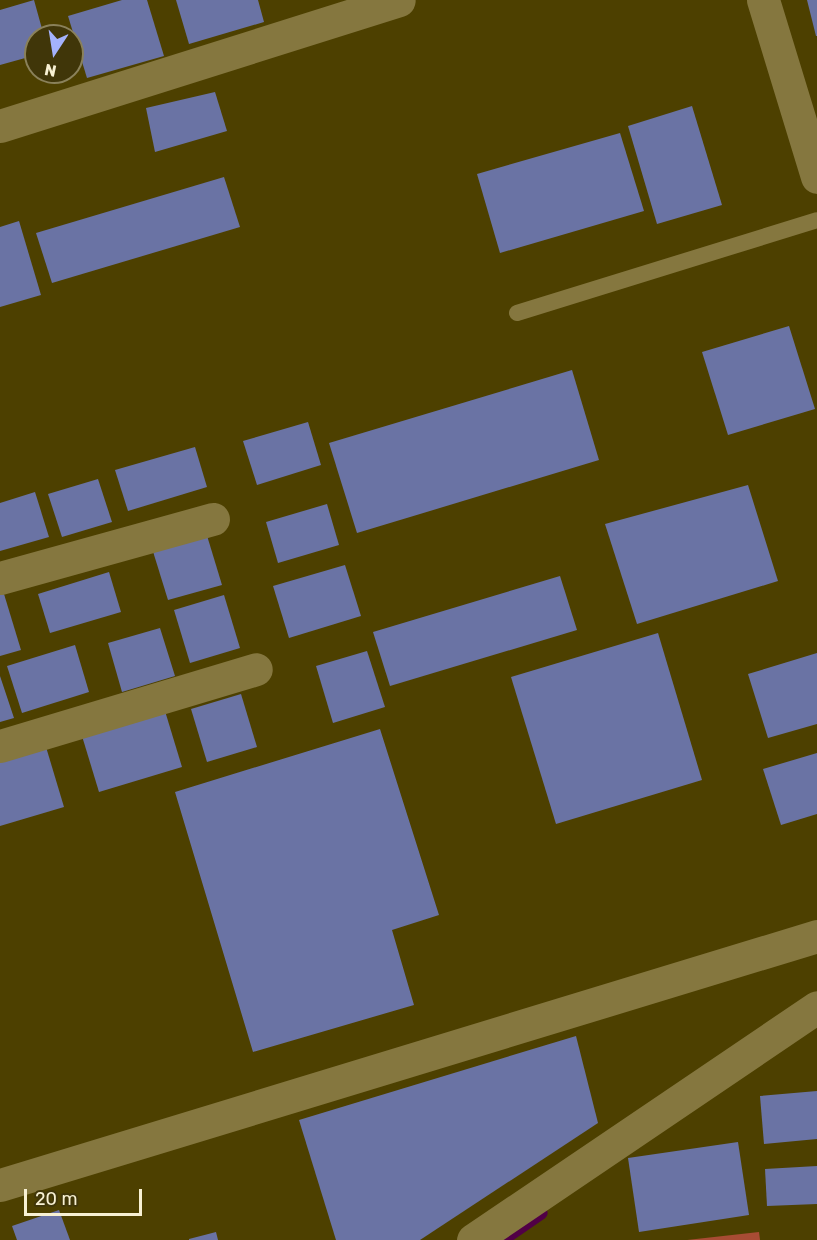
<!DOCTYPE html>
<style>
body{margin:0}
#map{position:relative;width:817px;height:1240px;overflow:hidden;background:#4d4000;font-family:Rubik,sans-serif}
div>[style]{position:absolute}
.green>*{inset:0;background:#a84c34}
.stream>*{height:12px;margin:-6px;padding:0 6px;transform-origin:6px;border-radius:6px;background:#510046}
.building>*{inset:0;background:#6a73a4}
.lane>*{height:16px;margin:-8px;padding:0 8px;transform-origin:8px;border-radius:8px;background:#85773f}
.street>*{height:33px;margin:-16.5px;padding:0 16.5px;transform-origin:16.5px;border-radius:16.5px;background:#85773f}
.secondary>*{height:33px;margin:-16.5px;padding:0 16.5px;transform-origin:16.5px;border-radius:16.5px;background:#85773f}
span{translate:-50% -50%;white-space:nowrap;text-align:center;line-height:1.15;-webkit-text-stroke:5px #403609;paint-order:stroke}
.north{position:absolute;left:24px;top:24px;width:60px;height:60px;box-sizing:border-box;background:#403609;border:2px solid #8a815a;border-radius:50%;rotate:192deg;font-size:16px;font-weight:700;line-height:24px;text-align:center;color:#f8f1d4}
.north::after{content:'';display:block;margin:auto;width:21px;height:27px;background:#a4b2fc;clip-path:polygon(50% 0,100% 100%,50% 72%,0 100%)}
.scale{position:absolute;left:24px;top:1189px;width:118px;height:27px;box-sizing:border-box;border:3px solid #f8f1d4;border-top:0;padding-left:8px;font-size:18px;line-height:21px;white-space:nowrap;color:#f8f1d4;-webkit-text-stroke:4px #403609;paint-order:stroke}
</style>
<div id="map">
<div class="green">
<i style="clip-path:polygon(759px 1232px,760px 1240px,687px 1240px)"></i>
</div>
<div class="stream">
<i style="left:503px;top:1240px;width:47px;rotate:-34.7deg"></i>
</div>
<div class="building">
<i style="clip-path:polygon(34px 0,44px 36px,36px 36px,36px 55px,0 65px,0 10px)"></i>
<i style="clip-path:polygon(122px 0,147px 0,164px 56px,87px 78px,68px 16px)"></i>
<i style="clip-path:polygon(176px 0,258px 0,264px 22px,189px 44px)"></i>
<i style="clip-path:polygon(807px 0,817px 0,817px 36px,816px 36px)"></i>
<i style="clip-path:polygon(215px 92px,227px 131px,155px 152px,146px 108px)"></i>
<i style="clip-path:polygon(692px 106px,722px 205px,657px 224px,628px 126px)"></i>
<i style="clip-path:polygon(620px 133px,644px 211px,500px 253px,477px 174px)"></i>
<i style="clip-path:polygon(224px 177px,240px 227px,52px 283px,36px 233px)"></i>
<i style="clip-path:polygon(19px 221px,41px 295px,0 307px,0 227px)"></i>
<i style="clip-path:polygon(789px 326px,815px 409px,728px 435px,702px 352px)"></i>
<i style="clip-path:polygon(572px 370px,599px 460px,357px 533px,329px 443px)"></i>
<i style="clip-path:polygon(308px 422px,321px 465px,257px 485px,243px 441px)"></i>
<i style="clip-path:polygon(195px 447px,207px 487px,128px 511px,115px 470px)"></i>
<i style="clip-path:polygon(98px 479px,112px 522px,62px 537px,48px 494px)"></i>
<i style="clip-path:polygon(748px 485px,778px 581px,637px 624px,605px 524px)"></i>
<i style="clip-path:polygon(35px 492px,49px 537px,0 551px,0 503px)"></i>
<i style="clip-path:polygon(327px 504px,339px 545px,278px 563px,266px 522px)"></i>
<i style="clip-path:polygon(205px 529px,222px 585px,168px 600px,151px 545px)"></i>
<i style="clip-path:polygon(345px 565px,361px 616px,289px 638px,273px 586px)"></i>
<i style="clip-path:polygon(109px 572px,121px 612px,50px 633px,38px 594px)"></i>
<i style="clip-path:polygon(560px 576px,577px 630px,390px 686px,373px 632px)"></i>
<i style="clip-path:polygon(4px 594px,21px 650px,0 656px,0 595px)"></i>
<i style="clip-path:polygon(224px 595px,240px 648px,190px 663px,174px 610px)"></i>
<i style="clip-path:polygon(160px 628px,175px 676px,122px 692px,108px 643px)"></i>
<i style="clip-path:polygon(658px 633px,702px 780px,556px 824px,511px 677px)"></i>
<i style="clip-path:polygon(75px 645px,89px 692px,22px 713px,7px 666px)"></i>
<i style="clip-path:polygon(367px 651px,385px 707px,333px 723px,316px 666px)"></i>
<i style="clip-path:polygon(817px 653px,817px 724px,768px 738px,748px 674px)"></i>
<i style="clip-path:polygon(0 676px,14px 718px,0 722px)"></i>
<i style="clip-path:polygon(241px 694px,257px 747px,207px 762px,191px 709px)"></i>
<i style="clip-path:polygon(165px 711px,182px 767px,99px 792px,82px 736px)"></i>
<i style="clip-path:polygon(380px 729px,439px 915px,392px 930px,414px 1005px,253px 1052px,175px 792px)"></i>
<i style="clip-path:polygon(46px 747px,64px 807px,0 826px,0 761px)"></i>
<i style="clip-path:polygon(817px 753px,817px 814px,781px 825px,763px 769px)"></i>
<i style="clip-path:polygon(576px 1036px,598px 1123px,420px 1240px,336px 1240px,299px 1120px)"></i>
<i style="clip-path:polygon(817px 1091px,817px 1139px,764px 1144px,760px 1096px)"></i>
<i style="clip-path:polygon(738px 1142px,749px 1215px,639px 1232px,628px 1158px)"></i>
<i style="clip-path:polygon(817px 1166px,817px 1204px,767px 1206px,765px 1169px)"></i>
<i style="clip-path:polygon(59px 1210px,70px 1240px,17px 1240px,12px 1226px)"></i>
<i style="clip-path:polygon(216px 1232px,218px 1240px,189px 1240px,189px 1239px)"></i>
</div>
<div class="lane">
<i style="left:517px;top:313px;width:314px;rotate:-17.2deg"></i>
</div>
<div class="street">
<i style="left:0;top:126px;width:418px;rotate:-17.5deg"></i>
<i style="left:0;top:578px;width:221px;rotate:-15.5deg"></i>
<i style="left:0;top:746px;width:267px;rotate:-16.7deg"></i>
<i style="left:473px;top:1240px;width:415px;rotate:-34.1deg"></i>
</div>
<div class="secondary">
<i style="left:763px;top:0;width:185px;rotate:73deg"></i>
<i style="left:0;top:1185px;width:854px;rotate:-16.95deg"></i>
</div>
<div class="north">N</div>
<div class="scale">20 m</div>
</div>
